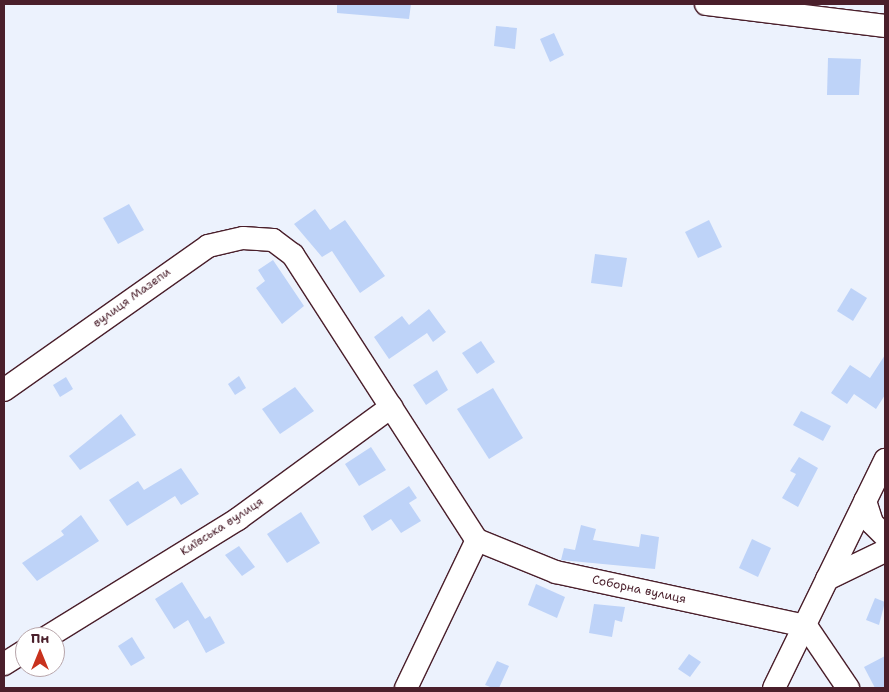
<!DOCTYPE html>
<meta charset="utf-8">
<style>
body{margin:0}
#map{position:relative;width:889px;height:692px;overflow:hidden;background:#ecf2fd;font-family:"Shantell Sans",sans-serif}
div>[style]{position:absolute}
.building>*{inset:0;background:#bed3f8}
.roads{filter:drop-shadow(1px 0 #4a1f2b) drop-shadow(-1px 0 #4a1f2b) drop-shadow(0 1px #4a1f2b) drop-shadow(0 -1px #4a1f2b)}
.minor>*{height:22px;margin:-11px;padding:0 11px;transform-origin:11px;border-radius:11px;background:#fff}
span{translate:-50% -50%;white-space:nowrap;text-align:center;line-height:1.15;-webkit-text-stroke:4px #fff;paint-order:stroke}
.street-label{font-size:12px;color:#4a1f2b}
.frame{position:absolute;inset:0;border:5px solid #4a1f2b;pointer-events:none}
.north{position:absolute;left:15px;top:627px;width:50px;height:50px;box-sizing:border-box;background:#fff;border:1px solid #b7a5aa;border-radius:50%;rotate:0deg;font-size:14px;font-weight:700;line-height:20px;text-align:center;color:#4a1f2b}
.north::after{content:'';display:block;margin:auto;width:18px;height:22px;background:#c8321e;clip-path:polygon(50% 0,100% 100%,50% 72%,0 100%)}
</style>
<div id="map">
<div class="building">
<i style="clip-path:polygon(337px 4px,411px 4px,409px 19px,337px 13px)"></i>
<i style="clip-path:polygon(496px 26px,517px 28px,515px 49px,494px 46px)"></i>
<i style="clip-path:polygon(554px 33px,564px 55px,550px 62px,540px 39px)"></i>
<i style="clip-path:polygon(828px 58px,861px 59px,859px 95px,827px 95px)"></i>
<i style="clip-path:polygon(129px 204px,144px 230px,118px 244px,103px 218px)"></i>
<i style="clip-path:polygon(315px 209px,330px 230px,345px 220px,385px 276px,360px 293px,332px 251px,322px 257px,294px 224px)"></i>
<i style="clip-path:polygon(709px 220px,722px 247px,698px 258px,685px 232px)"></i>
<i style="clip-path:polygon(595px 254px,627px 258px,622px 287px,591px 283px)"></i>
<i style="clip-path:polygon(273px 260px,304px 306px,282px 324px,256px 288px,265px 281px,258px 270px)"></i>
<i style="clip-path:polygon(851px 288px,867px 298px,853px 321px,837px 311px)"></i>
<i style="clip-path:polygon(429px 309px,446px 332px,433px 342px,427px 333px,389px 359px,374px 337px,402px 316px,409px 325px)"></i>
<i style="clip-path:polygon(481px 341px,495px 362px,477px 374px,462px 353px)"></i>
<i style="clip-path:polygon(885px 355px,885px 395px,876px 409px,854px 394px,847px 404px,831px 393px,850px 365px,870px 378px)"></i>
<i style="clip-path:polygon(437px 370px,448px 390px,426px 405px,413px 385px)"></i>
<i style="clip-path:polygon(239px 376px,246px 388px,235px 395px,228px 384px)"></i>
<i style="clip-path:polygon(66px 377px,73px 389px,60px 397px,53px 385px)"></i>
<i style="clip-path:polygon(295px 387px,314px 411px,280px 434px,262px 409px)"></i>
<i style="clip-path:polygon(493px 388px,523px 438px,489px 459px,457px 409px)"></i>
<i style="clip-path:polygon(801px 411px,831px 426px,823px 441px,793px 425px)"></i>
<i style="clip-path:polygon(121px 414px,136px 435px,80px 470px,69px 456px)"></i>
<i style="clip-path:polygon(371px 447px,386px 470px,359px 486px,345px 464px)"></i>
<i style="clip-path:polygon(799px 457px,818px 468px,798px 507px,782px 498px,796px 474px,790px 471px)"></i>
<i style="clip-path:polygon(181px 468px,199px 494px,181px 505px,175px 496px,127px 526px,109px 500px,138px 481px,144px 490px)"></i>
<i style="clip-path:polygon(409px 486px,417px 498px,409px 503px,421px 521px,401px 533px,391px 519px,372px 531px,363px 516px)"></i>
<i style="clip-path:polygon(301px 512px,320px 543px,287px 563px,267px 534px)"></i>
<i style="clip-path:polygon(81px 515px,99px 541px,37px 581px,22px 563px,64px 535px,61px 531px)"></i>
<i style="clip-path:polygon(581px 525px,596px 529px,593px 540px,639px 547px,641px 534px,659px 537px,655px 569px,561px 560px,564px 548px,575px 550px)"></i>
<i style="clip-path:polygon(752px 539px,771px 548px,758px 577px,739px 568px)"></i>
<i style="clip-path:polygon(239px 546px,255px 567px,242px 576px,225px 555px)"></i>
<i style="clip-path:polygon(182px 582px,205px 619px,210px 616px,225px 643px,206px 653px,188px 620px,174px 629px,155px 599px)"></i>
<i style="clip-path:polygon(536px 584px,565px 597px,557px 618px,528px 605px)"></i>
<i style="clip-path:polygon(875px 598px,885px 602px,879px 625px,866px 620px)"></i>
<i style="clip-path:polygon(594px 604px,625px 607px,622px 622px,615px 620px,612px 637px,589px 633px)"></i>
<i style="clip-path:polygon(132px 637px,145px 658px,131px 666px,118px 646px)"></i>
<i style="clip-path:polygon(689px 654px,701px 662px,690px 677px,678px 669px)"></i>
<i style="clip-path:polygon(885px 656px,885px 688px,875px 688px,864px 667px)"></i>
<i style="clip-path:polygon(497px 661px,509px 666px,499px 688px,493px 688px,485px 685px)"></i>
</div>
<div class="roads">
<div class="minor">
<i style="left:706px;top:4px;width:180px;rotate:7deg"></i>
<i style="left:4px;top:390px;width:250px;rotate:-35.2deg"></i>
<i style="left:208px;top:246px;width:36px;rotate:-13deg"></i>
<i style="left:243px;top:238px;width:30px;rotate:4deg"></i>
<i style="left:273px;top:240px;width:25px;rotate:37deg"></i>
<i style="left:293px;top:255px;width:339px;rotate:57.2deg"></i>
<i style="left:477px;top:540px;width:85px;rotate:22.1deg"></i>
<i style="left:556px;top:572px;width:256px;rotate:12.2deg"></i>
<i style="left:806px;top:626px;width:75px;rotate:55.9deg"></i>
<i style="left:865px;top:501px;width:23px;rotate:72deg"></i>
<i style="left:872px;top:523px;width:18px;rotate:45deg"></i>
<i style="left:827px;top:579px;width:64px;rotate:-25.8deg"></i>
<i style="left:47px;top:637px;width:225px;rotate:-31.7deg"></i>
<i style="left:238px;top:519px;width:190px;rotate:-36.2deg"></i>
<i style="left:4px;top:664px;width:25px;rotate:-32deg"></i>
<i style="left:406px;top:688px;width:164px;rotate:-64.4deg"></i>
<i style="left:774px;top:688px;width:254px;rotate:-64deg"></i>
</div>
</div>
<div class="street-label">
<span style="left:132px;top:298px;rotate:-36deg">вулиця Мазепи</span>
<span style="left:222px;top:527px;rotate:-33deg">Київська вулиця</span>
<span style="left:639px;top:590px;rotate:12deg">Соборна вулиця</span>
</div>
<div class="frame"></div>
<div class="north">Пн</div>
</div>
